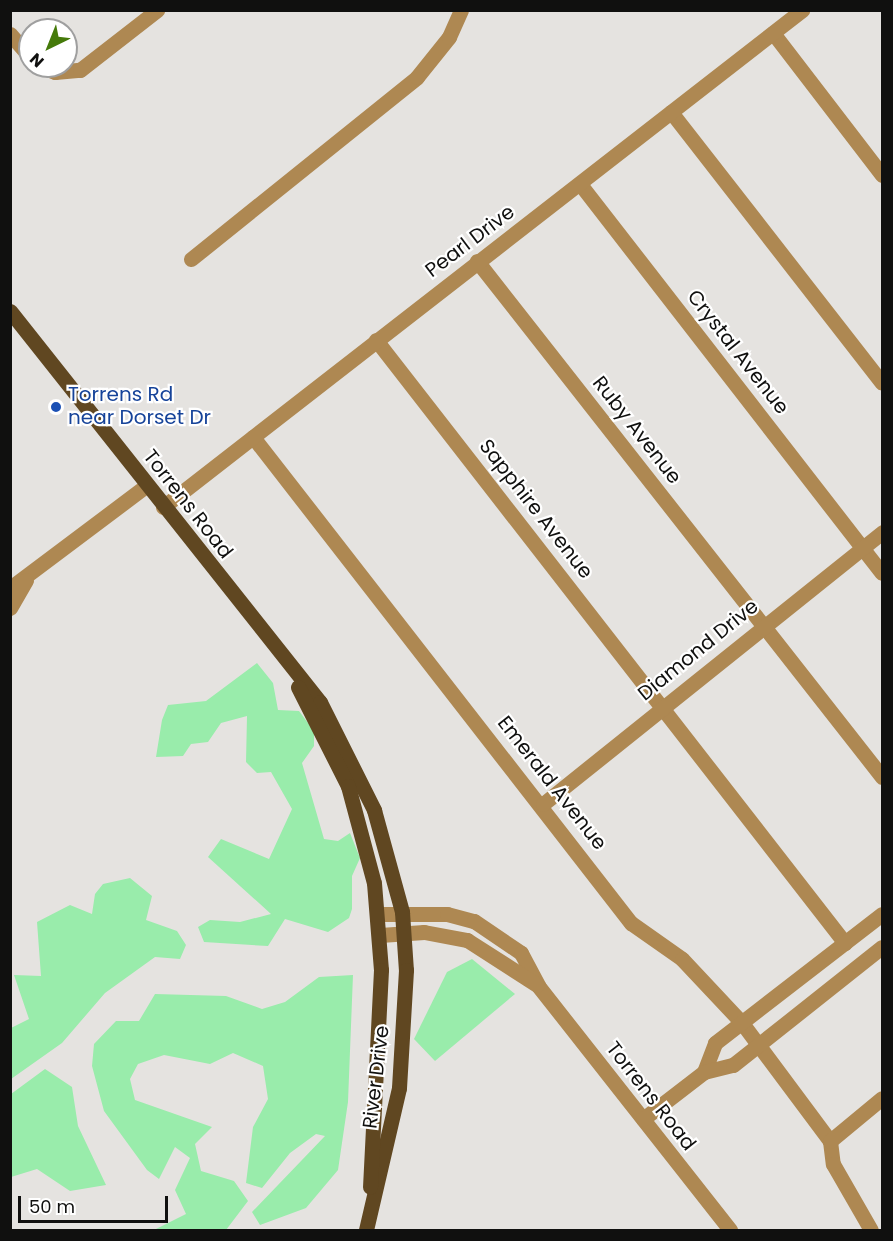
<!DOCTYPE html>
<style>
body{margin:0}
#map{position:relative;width:893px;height:1241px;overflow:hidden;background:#e5e3e0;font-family:Poppins,sans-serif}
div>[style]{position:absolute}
.green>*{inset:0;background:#99ecab}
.minor>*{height:15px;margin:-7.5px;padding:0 7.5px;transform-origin:7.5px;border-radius:7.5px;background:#ae8852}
.major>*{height:15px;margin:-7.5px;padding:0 7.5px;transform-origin:7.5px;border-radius:7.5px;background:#604721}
.dots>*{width:16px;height:16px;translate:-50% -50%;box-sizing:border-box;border:3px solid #fff;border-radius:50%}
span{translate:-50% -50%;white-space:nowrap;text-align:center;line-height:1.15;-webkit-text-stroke:4.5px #fff;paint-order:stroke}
.street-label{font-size:20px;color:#10100f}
.transit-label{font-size:20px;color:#164399}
.left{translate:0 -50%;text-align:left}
.frame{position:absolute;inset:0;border:12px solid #10100f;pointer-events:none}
.north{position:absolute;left:18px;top:18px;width:60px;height:60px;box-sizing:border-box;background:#fff;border:2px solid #9f9f9f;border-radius:50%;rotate:223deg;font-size:16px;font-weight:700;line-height:24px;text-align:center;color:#10100f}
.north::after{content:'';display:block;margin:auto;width:21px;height:27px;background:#457a0a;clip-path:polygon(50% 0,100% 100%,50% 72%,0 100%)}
.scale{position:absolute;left:18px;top:1196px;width:150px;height:27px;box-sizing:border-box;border:3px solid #10100f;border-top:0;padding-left:8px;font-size:18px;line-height:21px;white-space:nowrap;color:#10100f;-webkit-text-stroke:4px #fff;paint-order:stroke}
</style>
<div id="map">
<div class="green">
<i style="clip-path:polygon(257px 663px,273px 683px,278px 710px,299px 711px,314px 731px,314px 746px,302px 763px,324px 839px,338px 841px,350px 833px,360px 858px,352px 876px,352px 909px,349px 918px,328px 932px,285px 919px,268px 946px,204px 942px,198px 927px,210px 920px,240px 922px,271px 914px,208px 857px,221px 839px,269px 859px,292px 809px,271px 772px,257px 773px,246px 762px,247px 716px,221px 723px,208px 742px,191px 744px,183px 756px,156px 757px,162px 720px,168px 705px,206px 701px)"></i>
<i style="clip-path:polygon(130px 878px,152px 896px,146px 920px,177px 931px,186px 945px,180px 959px,155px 957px,105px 993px,62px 1043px,11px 1079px,11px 1028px,29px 1019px,14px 975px,41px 976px,37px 922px,70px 905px,92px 914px,95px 894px,103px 884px)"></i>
<i style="clip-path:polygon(472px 959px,515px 994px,435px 1061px,414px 1039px,447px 972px)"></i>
<i style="clip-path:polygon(353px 975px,348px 1102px,338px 1170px,306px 1208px,260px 1225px,252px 1212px,325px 1136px,316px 1134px,290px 1153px,262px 1188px,246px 1183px,253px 1127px,268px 1099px,263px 1066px,233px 1053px,210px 1064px,164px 1055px,138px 1064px,130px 1079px,135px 1100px,212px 1127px,195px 1144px,201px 1171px,234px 1181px,248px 1201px,226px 1230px,154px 1230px,186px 1214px,175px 1190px,190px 1158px,175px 1147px,159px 1179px,147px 1170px,104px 1111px,92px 1066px,94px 1044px,116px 1021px,139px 1021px,155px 994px,226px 996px,262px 1009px,285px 1002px,319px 977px)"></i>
<i style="clip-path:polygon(45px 1069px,72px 1087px,78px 1126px,106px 1185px,70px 1191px,37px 1169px,11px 1177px,11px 1094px)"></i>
</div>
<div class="minor">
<i style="left:773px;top:33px;width:179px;rotate:52.5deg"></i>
<i style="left:10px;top:34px;width:30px;rotate:49deg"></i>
<i style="left:40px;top:66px;width:16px;rotate:22deg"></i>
<i style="left:55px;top:72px;width:25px;rotate:-5deg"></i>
<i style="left:80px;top:70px;width:98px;rotate:-37.9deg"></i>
<i style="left:671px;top:112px;width:343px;rotate:52.1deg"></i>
<i style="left:580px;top:184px;width:492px;rotate:52.2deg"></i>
<i style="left:191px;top:259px;width:290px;rotate:-38.8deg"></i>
<i style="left:417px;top:77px;width:51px;rotate:-51.3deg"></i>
<i style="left:449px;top:37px;width:30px;rotate:-66deg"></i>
<i style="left:477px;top:261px;width:656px;rotate:51.87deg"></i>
<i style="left:376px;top:340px;width:764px;rotate:52.13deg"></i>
<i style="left:253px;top:437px;width:616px;rotate:52.13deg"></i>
<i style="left:631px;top:923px;width:62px;rotate:35.2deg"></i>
<i style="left:682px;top:959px;width:88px;rotate:46.8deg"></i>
<i style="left:742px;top:1023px;width:147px;rotate:53.3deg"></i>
<i style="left:830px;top:1141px;width:23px;rotate:83deg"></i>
<i style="left:833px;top:1164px;width:76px;rotate:60.1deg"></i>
<i style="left:163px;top:507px;width:810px;rotate:-37.87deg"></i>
<i style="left:10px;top:588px;width:171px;rotate:-36.9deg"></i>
<i style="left:10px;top:608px;width:32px;rotate:-60deg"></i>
<i style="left:543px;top:804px;width:435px;rotate:-38.7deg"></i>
<i style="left:378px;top:914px;width:69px"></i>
<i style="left:447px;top:914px;width:28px;rotate:15deg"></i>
<i style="left:474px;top:921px;width:57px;rotate:34.2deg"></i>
<i style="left:521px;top:953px;width:38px;rotate:62deg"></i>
<i style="left:539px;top:987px;width:309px;rotate:51.8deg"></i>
<i style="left:380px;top:935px;width:44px;rotate:-3.9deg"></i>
<i style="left:424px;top:932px;width:44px;rotate:10.5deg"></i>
<i style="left:467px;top:940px;width:83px;rotate:32.7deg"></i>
<i style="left:704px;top:1072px;width:31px;rotate:-69deg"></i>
<i style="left:715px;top:1043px;width:211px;rotate:-37.7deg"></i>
<i style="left:643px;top:1119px;width:77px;rotate:-37.6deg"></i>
<i style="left:704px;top:1072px;width:30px;rotate:-14deg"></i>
<i style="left:733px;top:1065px;width:190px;rotate:-38.4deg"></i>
<i style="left:830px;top:1141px;width:67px;rotate:-39.6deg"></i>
</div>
<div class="major">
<i style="left:10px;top:311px;width:499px;rotate:51.6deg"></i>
<i style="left:320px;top:702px;width:121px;rotate:63.4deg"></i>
<i style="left:374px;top:810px;width:106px;rotate:74.6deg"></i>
<i style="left:402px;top:912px;width:58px;rotate:86.1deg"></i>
<i style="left:406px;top:970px;width:118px;rotate:93.4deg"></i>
<i style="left:399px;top:1088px;width:146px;rotate:103.1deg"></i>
<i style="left:298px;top:687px;width:111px;rotate:63.2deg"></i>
<i style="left:348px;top:786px;width:100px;rotate:75deg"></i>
<i style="left:374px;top:883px;width:87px;rotate:85.4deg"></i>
<i style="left:381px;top:970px;width:217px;rotate:92.9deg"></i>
</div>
<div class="dots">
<i style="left:56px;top:407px;background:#1a4fb4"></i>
</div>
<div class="street-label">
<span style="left:470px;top:241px;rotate:-37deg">Pearl Drive</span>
<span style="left:738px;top:352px;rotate:52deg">Crystal Avenue</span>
<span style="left:637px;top:430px;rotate:52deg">Ruby Avenue</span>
<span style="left:188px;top:504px;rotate:52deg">Torrens Road</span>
<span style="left:536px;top:509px;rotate:52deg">Sapphire Avenue</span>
<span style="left:698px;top:650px;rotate:-39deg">Diamond Drive</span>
<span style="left:552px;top:783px;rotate:52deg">Emerald Avenue</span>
<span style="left:376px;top:1077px;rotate:-83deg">River Drive</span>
<span style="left:651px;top:1096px;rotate:52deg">Torrens Road</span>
</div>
<div class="transit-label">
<span class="left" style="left:68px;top:406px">Torrens Rd<br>near Dorset Dr</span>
</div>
<div class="frame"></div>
<div class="north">N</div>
<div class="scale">50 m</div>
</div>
